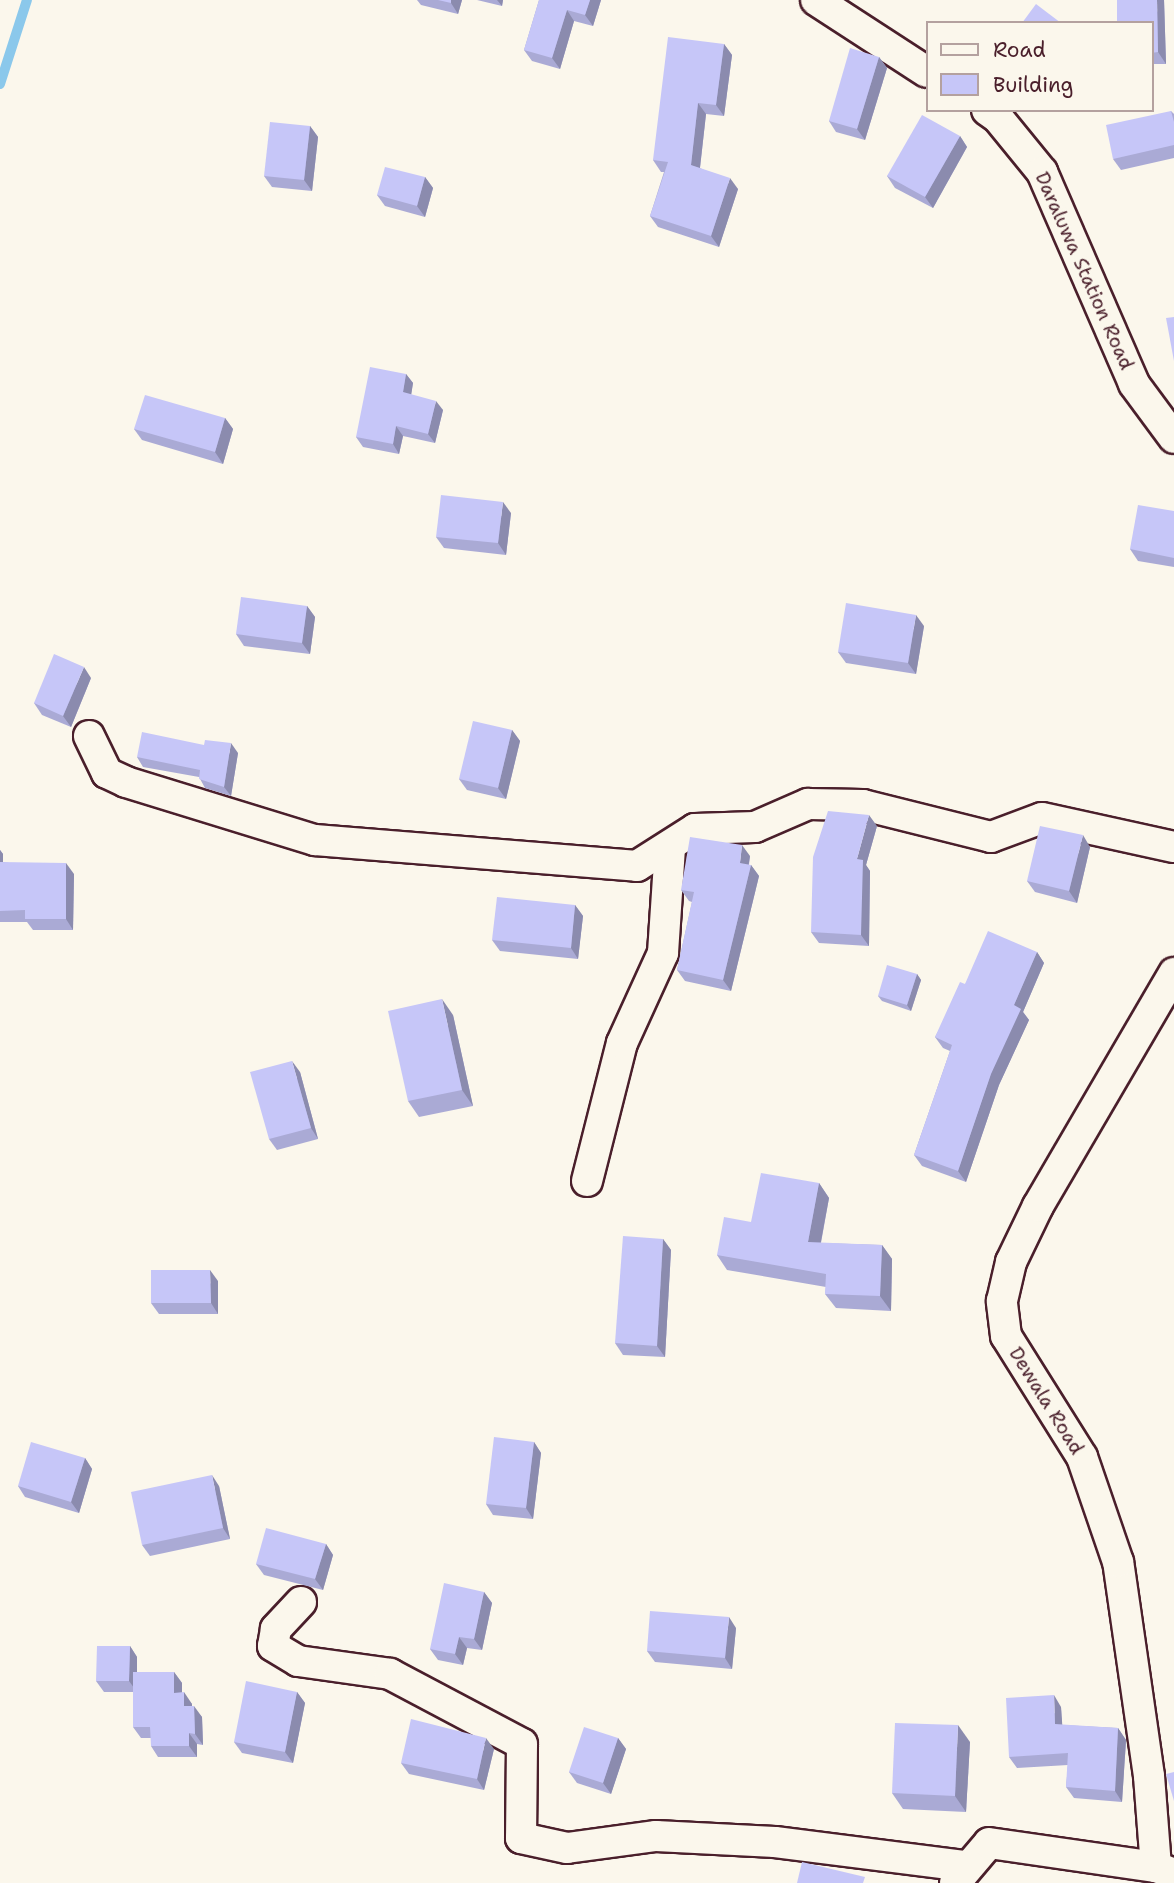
<!DOCTYPE html>
<style>
body{margin:0}
#map{position:relative;width:1174px;height:1883px;overflow:hidden;background:#fbf7ec;font-family:"Shantell Sans",sans-serif}
div>[style]{position:absolute}
.stream>*{height:10px;margin:-5px;padding:0 5px;transform-origin:5px;border-radius:5px;background:#8bc8eb}
.roads{filter:drop-shadow(2px 0 #4a1f2b) drop-shadow(-2px 0 #4a1f2b) drop-shadow(0 2px #4a1f2b) drop-shadow(0 -2px #4a1f2b)}
.street>*{height:30px;margin:-15px;padding:0 15px;transform-origin:15px;border-radius:15px;background:#fbf7ec}
.wall>*{inset:0;background:#aaaad5}
.shaded-wall>*{inset:0;background:#8b8bae}
.building>*{inset:0;background:#c6c6f8}
span{translate:-50% -50%;white-space:nowrap;text-align:center;line-height:1.15;-webkit-text-stroke:5px #fbf7ec;paint-order:stroke}
.street-label{font-size:19px;color:#4a1f2b}
.legend{position:absolute;left:926px;top:21px;width:228px;height:91px;box-sizing:border-box;background:#fbf7ec;border:2px solid #b4a19f;margin:0;padding:9px 12px;list-style:none;font-size:21px;color:#4a1f2b}
.legend li{display:flex;align-items:center;gap:14px;height:35px}
.legend b{width:35px;border:2px solid #b4a19f}
</style>
<div id="map">
<div class="stream">
<i style="left:0;top:84px;width:88px;rotate:-72.2deg"></i>
</div>
<div class="roads">
<div class="street">
<i style="left:816px;top:0;width:132px;rotate:33deg"></i>
<i style="left:987px;top:110px;width:14px;rotate:36deg"></i>
<i style="left:998px;top:118px;width:70px;rotate:50.8deg"></i>
<i style="left:1042px;top:172px;width:231px;rotate:66.5deg"></i>
<i style="left:1134px;top:384px;width:67px;rotate:53.5deg"></i>
<i style="left:89px;top:736px;width:41px;rotate:64.1deg"></i>
<i style="left:107px;top:773px;width:21px;rotate:25deg"></i>
<i style="left:126px;top:782px;width:198px;rotate:17.1deg"></i>
<i style="left:315px;top:840px;width:323px;rotate:4.6deg"></i>
<i style="left:637px;top:866px;width:69px;rotate:-32.5deg"></i>
<i style="left:695px;top:829px;width:60px;rotate:-1.9deg"></i>
<i style="left:755px;top:827px;width:58px;rotate:-23.5deg"></i>
<i style="left:808px;top:804px;width:55px;rotate:1deg"></i>
<i style="left:863px;top:805px;width:132px;rotate:14deg"></i>
<i style="left:991px;top:837px;width:54px;rotate:-20.4deg"></i>
<i style="left:1042px;top:818px;width:135px;rotate:12.4deg"></i>
<i style="left:587px;top:1181px;width:142px;rotate:-75.8deg"></i>
<i style="left:622px;top:1043px;width:99px;rotate:-65.5deg"></i>
<i style="left:663px;top:953px;width:105px;rotate:-86.2deg"></i>
<i style="left:301px;top:1602px;width:37px;rotate:133deg"></i>
<i style="left:276px;top:1629px;width:17px;rotate:100deg"></i>
<i style="left:273px;top:1646px;width:29px;rotate:31deg"></i>
<i style="left:298px;top:1661px;width:93px;rotate:8deg"></i>
<i style="left:390px;top:1674px;width:149px;rotate:27.9deg"></i>
<i style="left:522px;top:1744px;width:94px;rotate:90.6deg"></i>
<i style="left:521px;top:1838px;width:47px;rotate:12.3deg"></i>
<i style="left:567px;top:1848px;width:90px;rotate:-7.7deg"></i>
<i style="left:656px;top:1836px;width:119px;rotate:2.9deg"></i>
<i style="left:775px;top:1842px;width:192px;rotate:7.2deg"></i>
<i style="left:1156px;top:1867px;width:91px;rotate:-94.4deg"></i>
<i style="left:1149px;top:1776px;width:216px;rotate:-98.2deg"></i>
<i style="left:1118px;top:1562px;width:111px;rotate:-108.9deg"></i>
<i style="left:1082px;top:1457px;width:143px;rotate:-122.1deg"></i>
<i style="left:1006px;top:1336px;width:35px;rotate:-97deg"></i>
<i style="left:1002px;top:1301px;width:40px;rotate:-77deg"></i>
<i style="left:1011px;top:1262px;width:62px;rotate:-64.3deg"></i>
<i style="left:1038px;top:1206px;width:270px;rotate:-59.7deg"></i>
<i style="left:955px;top:1883px;width:52px;rotate:-49.6deg"></i>
<i style="left:989px;top:1843px;width:169px;rotate:8.2deg"></i>
<i style="left:1156px;top:1867px;width:19px;rotate:21deg"></i>
</div>
</div>
<div class="wall">
<i style="clip-path:polygon(417px 0,462px 0,458px 14px,421px 5px)"></i>
<i style="clip-path:polygon(477px 0,503px 0,502px 6px)"></i>
<i style="clip-path:polygon(539px 0,601px 0,593px 26px,574px 21px,560px 69px,532px 61px,524px 50px)"></i>
<i style="clip-path:polygon(1164px 0,1166px 64px,1151px 64px,1151px 23px)"></i>
<i style="clip-path:polygon(724px 44px,732px 55px,724px 116px,706px 114px,700px 168px,738px 189px,719px 247px,658px 227px,650px 216px,664px 172px,661px 172px,653px 160px)"></i>
<i style="clip-path:polygon(879px 57px,887px 68px,865px 140px,836px 132px,829px 121px)"></i>
<i style="clip-path:polygon(1171px 111px,1174px 114px,1174px 158px,1121px 170px,1113px 159px)"></i>
<i style="clip-path:polygon(310px 126px,318px 137px,312px 191px,272px 187px,264px 176px)"></i>
<i style="clip-path:polygon(960px 136px,967px 147px,933px 208px,895px 188px,887px 176px)"></i>
<i style="clip-path:polygon(425px 177px,433px 188px,425px 217px,385px 206px,377px 195px)"></i>
<i style="clip-path:polygon(406px 374px,413px 383px,411px 395px,443px 410px,435px 443px,403px 436px,399px 454px,363px 447px,356px 437px)"></i>
<i style="clip-path:polygon(225px 418px,233px 429px,223px 464px,142px 440px,134px 429px)"></i>
<i style="clip-path:polygon(1174px 511px,1174px 567px,1138px 561px,1130px 549px)"></i>
<i style="clip-path:polygon(511px 513px,506px 555px,444px 548px,436px 537px)"></i>
<i style="clip-path:polygon(307px 606px,315px 617px,310px 654px,244px 646px,236px 634px)"></i>
<i style="clip-path:polygon(924px 626px,916px 674px,846px 663px,838px 652px)"></i>
<i style="clip-path:polygon(91px 678px,71px 727px,42px 715px,34px 703px)"></i>
<i style="clip-path:polygon(512px 730px,520px 741px,506px 799px,467px 790px,459px 779px)"></i>
<i style="clip-path:polygon(238px 753px,231px 796px,205px 788px,199px 777px,143px 767px,137px 757px)"></i>
<i style="clip-path:polygon(877px 826px,866px 865px,870px 871px,869px 946px,819px 943px,811px 932px)"></i>
<i style="clip-path:polygon(1090px 847px,1077px 903px,1035px 892px,1027px 881px)"></i>
<i style="clip-path:polygon(0 850px,3px 854px,3px 862px,74px 874px,73px 930px,33px 930px,27px 922px,0 922px)"></i>
<i style="clip-path:polygon(750px 856px,749px 865px,751px 865px,759px 876px,731px 991px,685px 981px,677px 970px,692px 902px,689px 901px,681px 890px)"></i>
<i style="clip-path:polygon(575px 905px,583px 916px,578px 959px,500px 951px,492px 940px)"></i>
<i style="clip-path:polygon(1037px 952px,1044px 963px,1023px 1012px,1029px 1020px,999px 1085px,966px 1182px,922px 1166px,914px 1155px,950px 1051px,943px 1048px,935px 1037px,965px 984px)"></i>
<i style="clip-path:polygon(917px 974px,921px 980px,911px 1011px,882px 1001px,878px 996px)"></i>
<i style="clip-path:polygon(453px 1015px,473px 1106px,419px 1117px,408px 1101px)"></i>
<i style="clip-path:polygon(300px 1072px,318px 1139px,277px 1150px,269px 1139px)"></i>
<i style="clip-path:polygon(819px 1183px,829px 1198px,821px 1243px,882px 1245px,892px 1259px,891px 1311px,836px 1308px,825px 1294px,826px 1287px,727px 1270px,717px 1255px,751px 1222px)"></i>
<i style="clip-path:polygon(663px 1239px,671px 1250px,665px 1357px,623px 1355px,615px 1343px)"></i>
<i style="clip-path:polygon(218px 1281px,218px 1314px,159px 1314px,151px 1303px)"></i>
<i style="clip-path:polygon(534px 1442px,541px 1453px,533px 1519px,493px 1515px,486px 1504px)"></i>
<i style="clip-path:polygon(85px 1458px,92px 1469px,79px 1513px,25px 1497px,18px 1486px)"></i>
<i style="clip-path:polygon(219px 1486px,230px 1539px,150px 1556px,142px 1545px)"></i>
<i style="clip-path:polygon(326px 1544px,333px 1555px,323px 1590px,264px 1575px,256px 1564px)"></i>
<i style="clip-path:polygon(484px 1592px,492px 1603px,482px 1650px,467px 1648px,463px 1665px,438px 1660px,430px 1649px)"></i>
<i style="clip-path:polygon(736px 1628px,732px 1669px,655px 1662px,647px 1651px)"></i>
<i style="clip-path:polygon(130px 1646px,137px 1657px,137px 1672px,174px 1672px,182px 1683px,182px 1693px,192px 1704px,192px 1706px,202px 1717px,203px 1745px,197px 1744px,197px 1757px,158px 1757px,151px 1746px,151px 1738px,141px 1738px,133px 1727px,133px 1692px,104px 1692px,96px 1681px)"></i>
<i style="clip-path:polygon(297px 1692px,305px 1703px,293px 1763px,242px 1753px,234px 1742px)"></i>
<i style="clip-path:polygon(1061px 1707px,1062px 1725px,1118px 1728px,1126px 1740px,1122px 1802px,1074px 1798px,1066px 1787px,1068px 1765px,1017px 1768px,1009px 1757px)"></i>
<i style="clip-path:polygon(618px 1738px,626px 1749px,611px 1794px,577px 1783px,569px 1772px)"></i>
<i style="clip-path:polygon(970px 1742px,966px 1812px,903px 1809px,892px 1793px)"></i>
<i style="clip-path:polygon(494px 1749px,484px 1790px,409px 1774px,401px 1763px)"></i>
</div>
<div class="shaded-wall">
<i style="clip-path:polygon(451px 0,462px 0,458px 14px,451px 3px)"></i>
<i style="clip-path:polygon(497px 0,503px 0,502px 6px)"></i>
<i style="clip-path:polygon(590px 0,601px 0,593px 26px,585px 15px)"></i>
<i style="clip-path:polygon(1157px 0,1164px 0,1166px 64px,1158px 52px)"></i>
<i style="clip-path:polygon(567px 10px,574px 21px,560px 69px,552px 58px)"></i>
<i style="clip-path:polygon(724px 44px,732px 55px,724px 116px,716px 105px)"></i>
<i style="clip-path:polygon(879px 57px,887px 68px,865px 140px,857px 129px)"></i>
<i style="clip-path:polygon(698px 103px,706px 114px,699px 176px,691px 165px)"></i>
<i style="clip-path:polygon(310px 126px,318px 137px,312px 191px,304px 180px)"></i>
<i style="clip-path:polygon(960px 136px,967px 147px,933px 208px,925px 197px)"></i>
<i style="clip-path:polygon(425px 177px,433px 188px,425px 217px,417px 206px)"></i>
<i style="clip-path:polygon(730px 178px,738px 189px,719px 247px,711px 236px)"></i>
<i style="clip-path:polygon(406px 374px,413px 383px,410px 402px,403px 392px)"></i>
<i style="clip-path:polygon(436px 401px,443px 410px,435px 443px,428px 434px)"></i>
<i style="clip-path:polygon(225px 418px,233px 429px,223px 464px,215px 452px)"></i>
<i style="clip-path:polygon(396px 426px,403px 436px,399px 454px,393px 444px)"></i>
<i style="clip-path:polygon(503px 502px,511px 513px,506px 555px,498px 543px)"></i>
<i style="clip-path:polygon(307px 606px,315px 617px,310px 654px,302px 643px)"></i>
<i style="clip-path:polygon(916px 615px,924px 626px,916px 674px,908px 663px)"></i>
<i style="clip-path:polygon(84px 667px,91px 678px,71px 727px,63px 716px)"></i>
<i style="clip-path:polygon(512px 730px,520px 741px,506px 799px,498px 788px)"></i>
<i style="clip-path:polygon(231px 743px,238px 753px,231px 796px,224px 787px)"></i>
<i style="clip-path:polygon(869px 815px,877px 826px,866px 865px,870px 871px,869px 946px,861px 935px,857px 859px)"></i>
<i style="clip-path:polygon(1083px 835px,1090px 847px,1077px 903px,1069px 891px)"></i>
<i style="clip-path:polygon(742px 845px,750px 856px,747px 874px,740px 863px)"></i>
<i style="clip-path:polygon(0 850px,3px 854px,3px 873px,0 869px)"></i>
<i style="clip-path:polygon(66px 863px,74px 874px,73px 930px,66px 919px)"></i>
<i style="clip-path:polygon(751px 865px,759px 876px,731px 991px,723px 980px)"></i>
<i style="clip-path:polygon(575px 905px,583px 916px,578px 959px,571px 948px)"></i>
<i style="clip-path:polygon(1037px 952px,1044px 963px,1023px 1012px,1029px 1020px,999px 1085px,966px 1182px,958px 1171px,1014px 1005px)"></i>
<i style="clip-path:polygon(917px 974px,921px 980px,911px 1011px,907px 1005px)"></i>
<i style="clip-path:polygon(442px 999px,453px 1015px,473px 1106px,462px 1090px)"></i>
<i style="clip-path:polygon(292px 1061px,300px 1072px,318px 1139px,311px 1128px)"></i>
<i style="clip-path:polygon(819px 1183px,829px 1198px,818px 1257px,808px 1242px)"></i>
<i style="clip-path:polygon(663px 1239px,671px 1250px,665px 1357px,657px 1346px)"></i>
<i style="clip-path:polygon(882px 1245px,892px 1259px,891px 1311px,880px 1296px)"></i>
<i style="clip-path:polygon(210px 1270px,218px 1281px,218px 1314px,211px 1303px)"></i>
<i style="clip-path:polygon(534px 1442px,541px 1453px,533px 1519px,526px 1508px)"></i>
<i style="clip-path:polygon(85px 1458px,92px 1469px,79px 1513px,71px 1502px)"></i>
<i style="clip-path:polygon(212px 1475px,219px 1486px,230px 1539px,223px 1528px)"></i>
<i style="clip-path:polygon(326px 1544px,333px 1555px,323px 1590px,315px 1579px)"></i>
<i style="clip-path:polygon(484px 1592px,492px 1603px,482px 1650px,474px 1639px)"></i>
<i style="clip-path:polygon(729px 1617px,736px 1628px,732px 1669px,725px 1658px)"></i>
<i style="clip-path:polygon(459px 1637px,467px 1648px,463px 1665px,455px 1654px)"></i>
<i style="clip-path:polygon(130px 1646px,137px 1657px,137px 1692px,129px 1681px)"></i>
<i style="clip-path:polygon(174px 1672px,182px 1683px,182px 1704px,174px 1693px)"></i>
<i style="clip-path:polygon(184px 1692px,192px 1704px,192px 1717px,184px 1706px)"></i>
<i style="clip-path:polygon(297px 1692px,305px 1703px,293px 1763px,285px 1752px)"></i>
<i style="clip-path:polygon(1054px 1695px,1061px 1707px,1063px 1735px,1055px 1724px)"></i>
<i style="clip-path:polygon(194px 1706px,202px 1717px,203px 1745px,195px 1734px)"></i>
<i style="clip-path:polygon(958px 1725px,970px 1742px,966px 1812px,955px 1796px)"></i>
<i style="clip-path:polygon(1118px 1728px,1126px 1740px,1122px 1802px,1115px 1791px)"></i>
<i style="clip-path:polygon(189px 1733px,197px 1744px,197px 1757px,189px 1746px)"></i>
<i style="clip-path:polygon(486px 1738px,494px 1749px,484px 1790px,477px 1779px)"></i>
<i style="clip-path:polygon(618px 1738px,626px 1749px,611px 1794px,603px 1783px)"></i>
</div>
<div class="building">
<i style="clip-path:polygon(438px 0,451px 0,451px 3px)"></i>
<i style="clip-path:polygon(539px 0,590px 0,585px 15px,567px 10px,552px 58px,524px 50px)"></i>
<i style="clip-path:polygon(1117px 0,1157px 0,1158px 52px,1151px 53px,1151px 23px,1117px 23px)"></i>
<i style="clip-path:polygon(1036px 4px,1061px 23px,1022px 23px)"></i>
<i style="clip-path:polygon(668px 37px,724px 44px,716px 105px,698px 103px,691px 165px,730px 178px,711px 236px,650px 216px,668px 162px,653px 160px)"></i>
<i style="clip-path:polygon(850px 48px,879px 57px,857px 129px,829px 121px)"></i>
<i style="clip-path:polygon(1171px 111px,1174px 122px,1174px 145px,1113px 159px,1106px 125px)"></i>
<i style="clip-path:polygon(922px 115px,960px 136px,925px 197px,887px 176px)"></i>
<i style="clip-path:polygon(270px 122px,310px 126px,304px 180px,264px 176px)"></i>
<i style="clip-path:polygon(385px 167px,425px 177px,417px 206px,377px 195px)"></i>
<i style="clip-path:polygon(1174px 317px,1174px 361px,1166px 318px)"></i>
<i style="clip-path:polygon(370px 367px,406px 374px,403px 392px,436px 401px,428px 434px,396px 426px,393px 444px,356px 437px)"></i>
<i style="clip-path:polygon(145px 395px,225px 418px,215px 452px,134px 429px)"></i>
<i style="clip-path:polygon(441px 495px,503px 502px,498px 543px,436px 537px)"></i>
<i style="clip-path:polygon(1138px 505px,1174px 511px,1174px 558px,1130px 549px)"></i>
<i style="clip-path:polygon(241px 597px,307px 606px,302px 643px,236px 634px)"></i>
<i style="clip-path:polygon(846px 603px,916px 615px,908px 663px,838px 652px)"></i>
<i style="clip-path:polygon(54px 654px,84px 667px,63px 716px,34px 703px)"></i>
<i style="clip-path:polygon(473px 721px,512px 730px,498px 788px,459px 779px)"></i>
<i style="clip-path:polygon(142px 732px,204px 745px,205px 740px,231px 743px,224px 787px,199px 779px,200px 770px,137px 757px)"></i>
<i style="clip-path:polygon(828px 811px,869px 815px,857px 859px,863px 860px,861px 935px,811px 932px,813px 857px)"></i>
<i style="clip-path:polygon(1040px 826px,1083px 835px,1069px 891px,1027px 881px)"></i>
<i style="clip-path:polygon(690px 837px,742px 845px,740px 863px,751px 865px,723px 980px,677px 970px,694px 892px,681px 890px)"></i>
<i style="clip-path:polygon(0 862px,66px 863px,66px 919px,25px 919px,25px 910px,0 911px)"></i>
<i style="clip-path:polygon(497px 897px,575px 905px,571px 948px,492px 940px)"></i>
<i style="clip-path:polygon(988px 931px,1037px 952px,1014px 1005px,1021px 1009px,991px 1074px,958px 1171px,914px 1155px,952px 1045px,935px 1037px,960px 982px,965px 984px)"></i>
<i style="clip-path:polygon(887px 965px,917px 974px,907px 1005px,878px 996px)"></i>
<i style="clip-path:polygon(442px 999px,462px 1090px,408px 1101px,388px 1011px)"></i>
<i style="clip-path:polygon(292px 1061px,311px 1128px,269px 1139px,250px 1072px)"></i>
<i style="clip-path:polygon(761px 1173px,819px 1183px,808px 1242px,882px 1245px,880px 1296px,825px 1294px,826px 1274px,717px 1255px,724px 1217px,751px 1222px)"></i>
<i style="clip-path:polygon(623px 1236px,663px 1239px,657px 1346px,615px 1343px)"></i>
<i style="clip-path:polygon(151px 1270px,210px 1270px,211px 1303px,151px 1303px)"></i>
<i style="clip-path:polygon(494px 1437px,534px 1442px,526px 1508px,486px 1504px)"></i>
<i style="clip-path:polygon(31px 1442px,85px 1458px,71px 1502px,18px 1486px)"></i>
<i style="clip-path:polygon(212px 1475px,223px 1528px,142px 1545px,131px 1492px)"></i>
<i style="clip-path:polygon(266px 1528px,326px 1544px,315px 1579px,256px 1564px)"></i>
<i style="clip-path:polygon(444px 1583px,484px 1592px,474px 1639px,459px 1637px,455px 1654px,430px 1649px)"></i>
<i style="clip-path:polygon(650px 1611px,729px 1617px,725px 1658px,647px 1651px)"></i>
<i style="clip-path:polygon(97px 1646px,130px 1646px,129px 1681px,96px 1681px)"></i>
<i style="clip-path:polygon(133px 1672px,174px 1672px,174px 1693px,184px 1692px,184px 1706px,194px 1706px,195px 1734px,189px 1733px,189px 1746px,151px 1746px,150px 1727px,133px 1727px)"></i>
<i style="clip-path:polygon(246px 1681px,297px 1692px,285px 1752px,234px 1742px)"></i>
<i style="clip-path:polygon(1054px 1695px,1055px 1724px,1118px 1728px,1115px 1791px,1066px 1787px,1068px 1753px,1009px 1757px,1006px 1698px)"></i>
<i style="clip-path:polygon(411px 1719px,486px 1738px,477px 1779px,401px 1763px)"></i>
<i style="clip-path:polygon(895px 1723px,958px 1725px,955px 1796px,892px 1793px)"></i>
<i style="clip-path:polygon(584px 1727px,618px 1738px,603px 1783px,569px 1772px)"></i>
<i style="clip-path:polygon(1174px 1772px,1174px 1801px,1166px 1774px)"></i>
<i style="clip-path:polygon(802px 1862px,865px 1877px,863px 1883px,797px 1883px)"></i>
</div>
<div class="street-label">
<span style="left:1084px;top:271px;rotate:66deg">Daraluwa Station Road</span>
<span style="left:1046px;top:1401px;rotate:58deg">Dewala Road</span>
</div>
<ul class="legend">
<li><b style="height:9px;background:#fbf7ec"></b>Road</li>
<li><b style="height:19px;background:#c6c6f8"></b>Building</li>
</ul>
</div>
